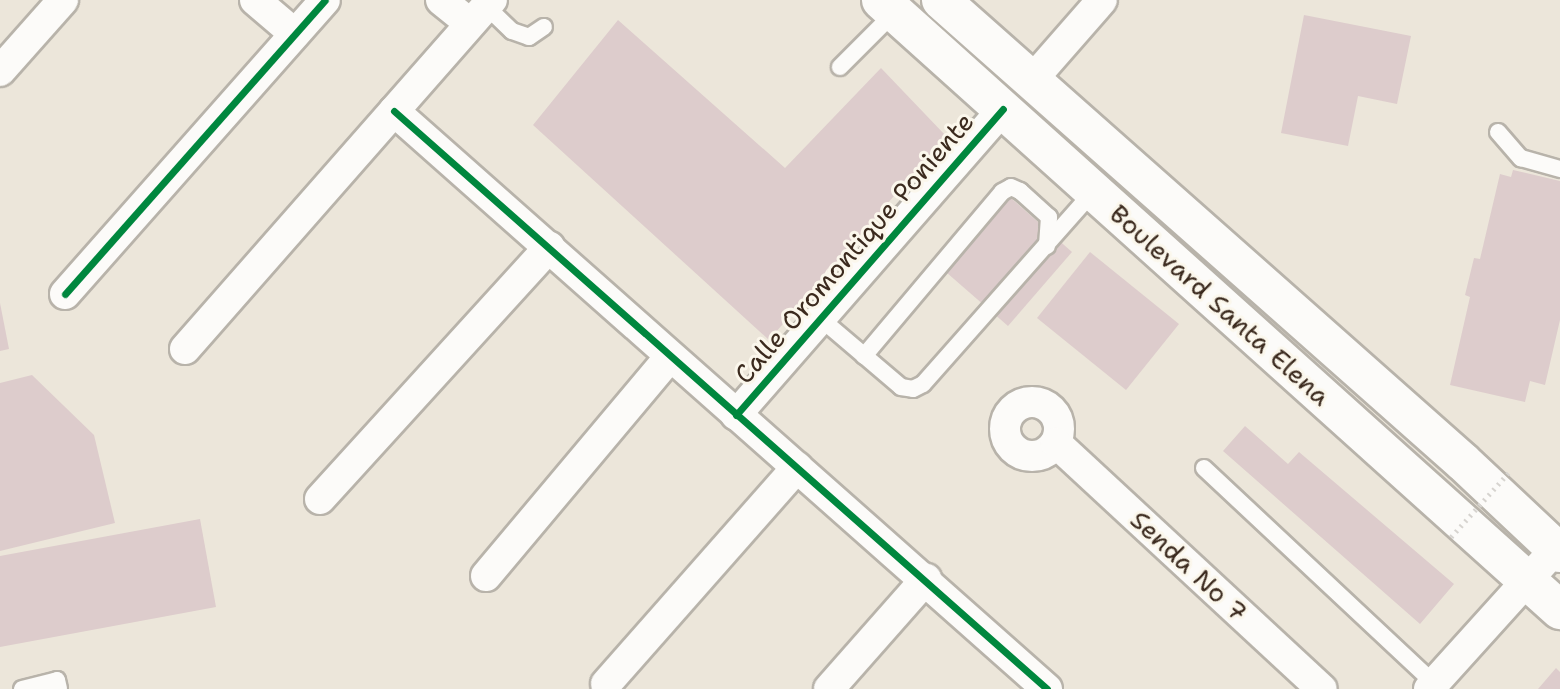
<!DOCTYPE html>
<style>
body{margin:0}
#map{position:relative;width:1560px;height:689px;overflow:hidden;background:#ece6da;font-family:"Shantell Sans",sans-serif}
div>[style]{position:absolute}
.building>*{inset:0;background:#dcc}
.roads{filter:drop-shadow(2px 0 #b8b3aa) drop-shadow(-2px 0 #b8b3aa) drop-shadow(0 2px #b8b3aa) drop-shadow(0 -2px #b8b3aa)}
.lane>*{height:16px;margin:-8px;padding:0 8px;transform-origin:8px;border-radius:8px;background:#fcfbf9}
.street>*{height:30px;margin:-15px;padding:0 15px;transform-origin:15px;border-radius:15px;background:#fcfbf9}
.street>.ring{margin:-15px;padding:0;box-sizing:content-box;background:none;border:30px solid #fcfbf9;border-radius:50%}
.primary>*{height:38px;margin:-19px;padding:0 19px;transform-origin:19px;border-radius:19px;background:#fcfbf9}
.path-bridge>*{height:4.5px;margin-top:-2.25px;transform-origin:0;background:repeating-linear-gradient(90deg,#d6d3cf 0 2px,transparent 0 7px)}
.cycleway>*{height:7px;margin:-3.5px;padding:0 3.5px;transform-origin:3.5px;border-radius:3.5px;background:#00873e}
span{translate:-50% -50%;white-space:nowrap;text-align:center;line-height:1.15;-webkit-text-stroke:6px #fbf7ec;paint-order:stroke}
.street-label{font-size:26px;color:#3b2a1e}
</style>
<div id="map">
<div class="building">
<i style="clip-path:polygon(1304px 15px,1411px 36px,1397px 104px,1358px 96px,1348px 146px,1281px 133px)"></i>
<i style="clip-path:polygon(618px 20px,785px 168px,881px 68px,946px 136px,769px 340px,533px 125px)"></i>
<i style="clip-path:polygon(1513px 170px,1560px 181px,1560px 320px,1545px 385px,1530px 381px,1525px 402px,1450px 385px,1470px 297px,1465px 295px,1474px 258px,1480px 259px,1500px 174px,1511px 177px)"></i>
<i style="clip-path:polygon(1003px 191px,1072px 252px,1008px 326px,939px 266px)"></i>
<i style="clip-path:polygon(1090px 252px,1179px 324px,1126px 390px,1037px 318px)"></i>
<i style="clip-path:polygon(0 303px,9px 349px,0 351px)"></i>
<i style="clip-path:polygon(32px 375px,94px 435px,115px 523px,0 551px,0 383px)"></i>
<i style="clip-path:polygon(1245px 426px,1288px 464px,1299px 452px,1454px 584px,1420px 624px,1223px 451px)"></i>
<i style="clip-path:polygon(200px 519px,216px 607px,0 647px,0 556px)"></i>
<i style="clip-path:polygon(1556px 668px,1560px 672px,1560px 689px,1538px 689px)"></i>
</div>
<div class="roads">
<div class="lane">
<i style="left:486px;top:6px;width:36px;rotate:44deg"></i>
<i style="left:512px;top:31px;width:18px;rotate:19deg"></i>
<i style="left:529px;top:37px;width:18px;rotate:-34deg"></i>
<i style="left:840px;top:67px;width:78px;rotate:-45deg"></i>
<i style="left:1498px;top:132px;width:35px;rotate:49deg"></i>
<i style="left:1521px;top:158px;width:41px;rotate:15.8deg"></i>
<i style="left:820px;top:318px;width:106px;rotate:40.4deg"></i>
<i style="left:901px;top:387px;width:12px;rotate:9deg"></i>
<i style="left:913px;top:389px;width:11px;rotate:-27deg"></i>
<i style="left:923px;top:384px;width:258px;rotate:-48.5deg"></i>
<i style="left:864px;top:356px;width:214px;rotate:-49.9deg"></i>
<i style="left:1002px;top:192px;width:10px;rotate:-29deg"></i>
<i style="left:1011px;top:187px;width:10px;rotate:24deg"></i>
<i style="left:1020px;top:191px;width:39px;rotate:42deg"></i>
<i style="left:1049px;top:217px;width:29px;rotate:94deg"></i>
<i style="left:1204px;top:468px;width:315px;rotate:43.1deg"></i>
<i style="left:22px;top:689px;width:36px;rotate:-14deg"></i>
<i style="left:57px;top:680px;width:9px;rotate:77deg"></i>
</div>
<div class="street">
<i style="left:255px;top:0;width:52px;rotate:40.4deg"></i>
<i style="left:441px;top:0;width:36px;rotate:39deg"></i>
<i style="left:0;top:71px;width:95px;rotate:-48.4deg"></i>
<i style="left:1032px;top:80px;width:106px;rotate:-48.8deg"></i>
<i style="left:394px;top:111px;width:872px;rotate:41.51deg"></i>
<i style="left:65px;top:294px;width:392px;rotate:-48.5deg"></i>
<i style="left:185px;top:349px;width:465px;rotate:-48.7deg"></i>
<i class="ring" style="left:1005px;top:402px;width:24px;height:24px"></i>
<i style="left:736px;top:415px;width:406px;rotate:-48.9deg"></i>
<i style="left:1056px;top:443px;width:362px;rotate:42.8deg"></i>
<i style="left:320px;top:499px;width:341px;rotate:-47.7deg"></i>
<i style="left:486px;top:576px;width:285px;rotate:-50deg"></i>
<i style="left:606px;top:684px;width:289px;rotate:-48.6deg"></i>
<i style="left:829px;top:689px;width:147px;rotate:-48.6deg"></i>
<i style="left:1429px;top:689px;width:195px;rotate:-47.9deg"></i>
</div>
<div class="primary">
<i style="left:881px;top:0;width:913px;rotate:41.94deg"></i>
<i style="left:941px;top:0;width:697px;rotate:41.51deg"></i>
<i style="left:1463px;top:462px;width:133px;rotate:43.2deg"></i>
</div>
</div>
<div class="path-bridge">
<i style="left:1451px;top:537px;width:89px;rotate:-48.2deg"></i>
</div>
<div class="cycleway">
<i style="left:394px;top:111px;width:872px;rotate:41.51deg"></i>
<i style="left:65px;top:294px;width:392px;rotate:-48.5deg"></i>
<i style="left:736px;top:415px;width:406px;rotate:-48.9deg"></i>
</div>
<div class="street-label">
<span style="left:854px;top:248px;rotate:-49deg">Calle Oromontique Poniente</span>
<span style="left:1220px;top:305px;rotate:42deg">Boulevard Santa Elena</span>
<span style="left:1189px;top:566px;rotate:43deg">Senda No 7</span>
</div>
</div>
